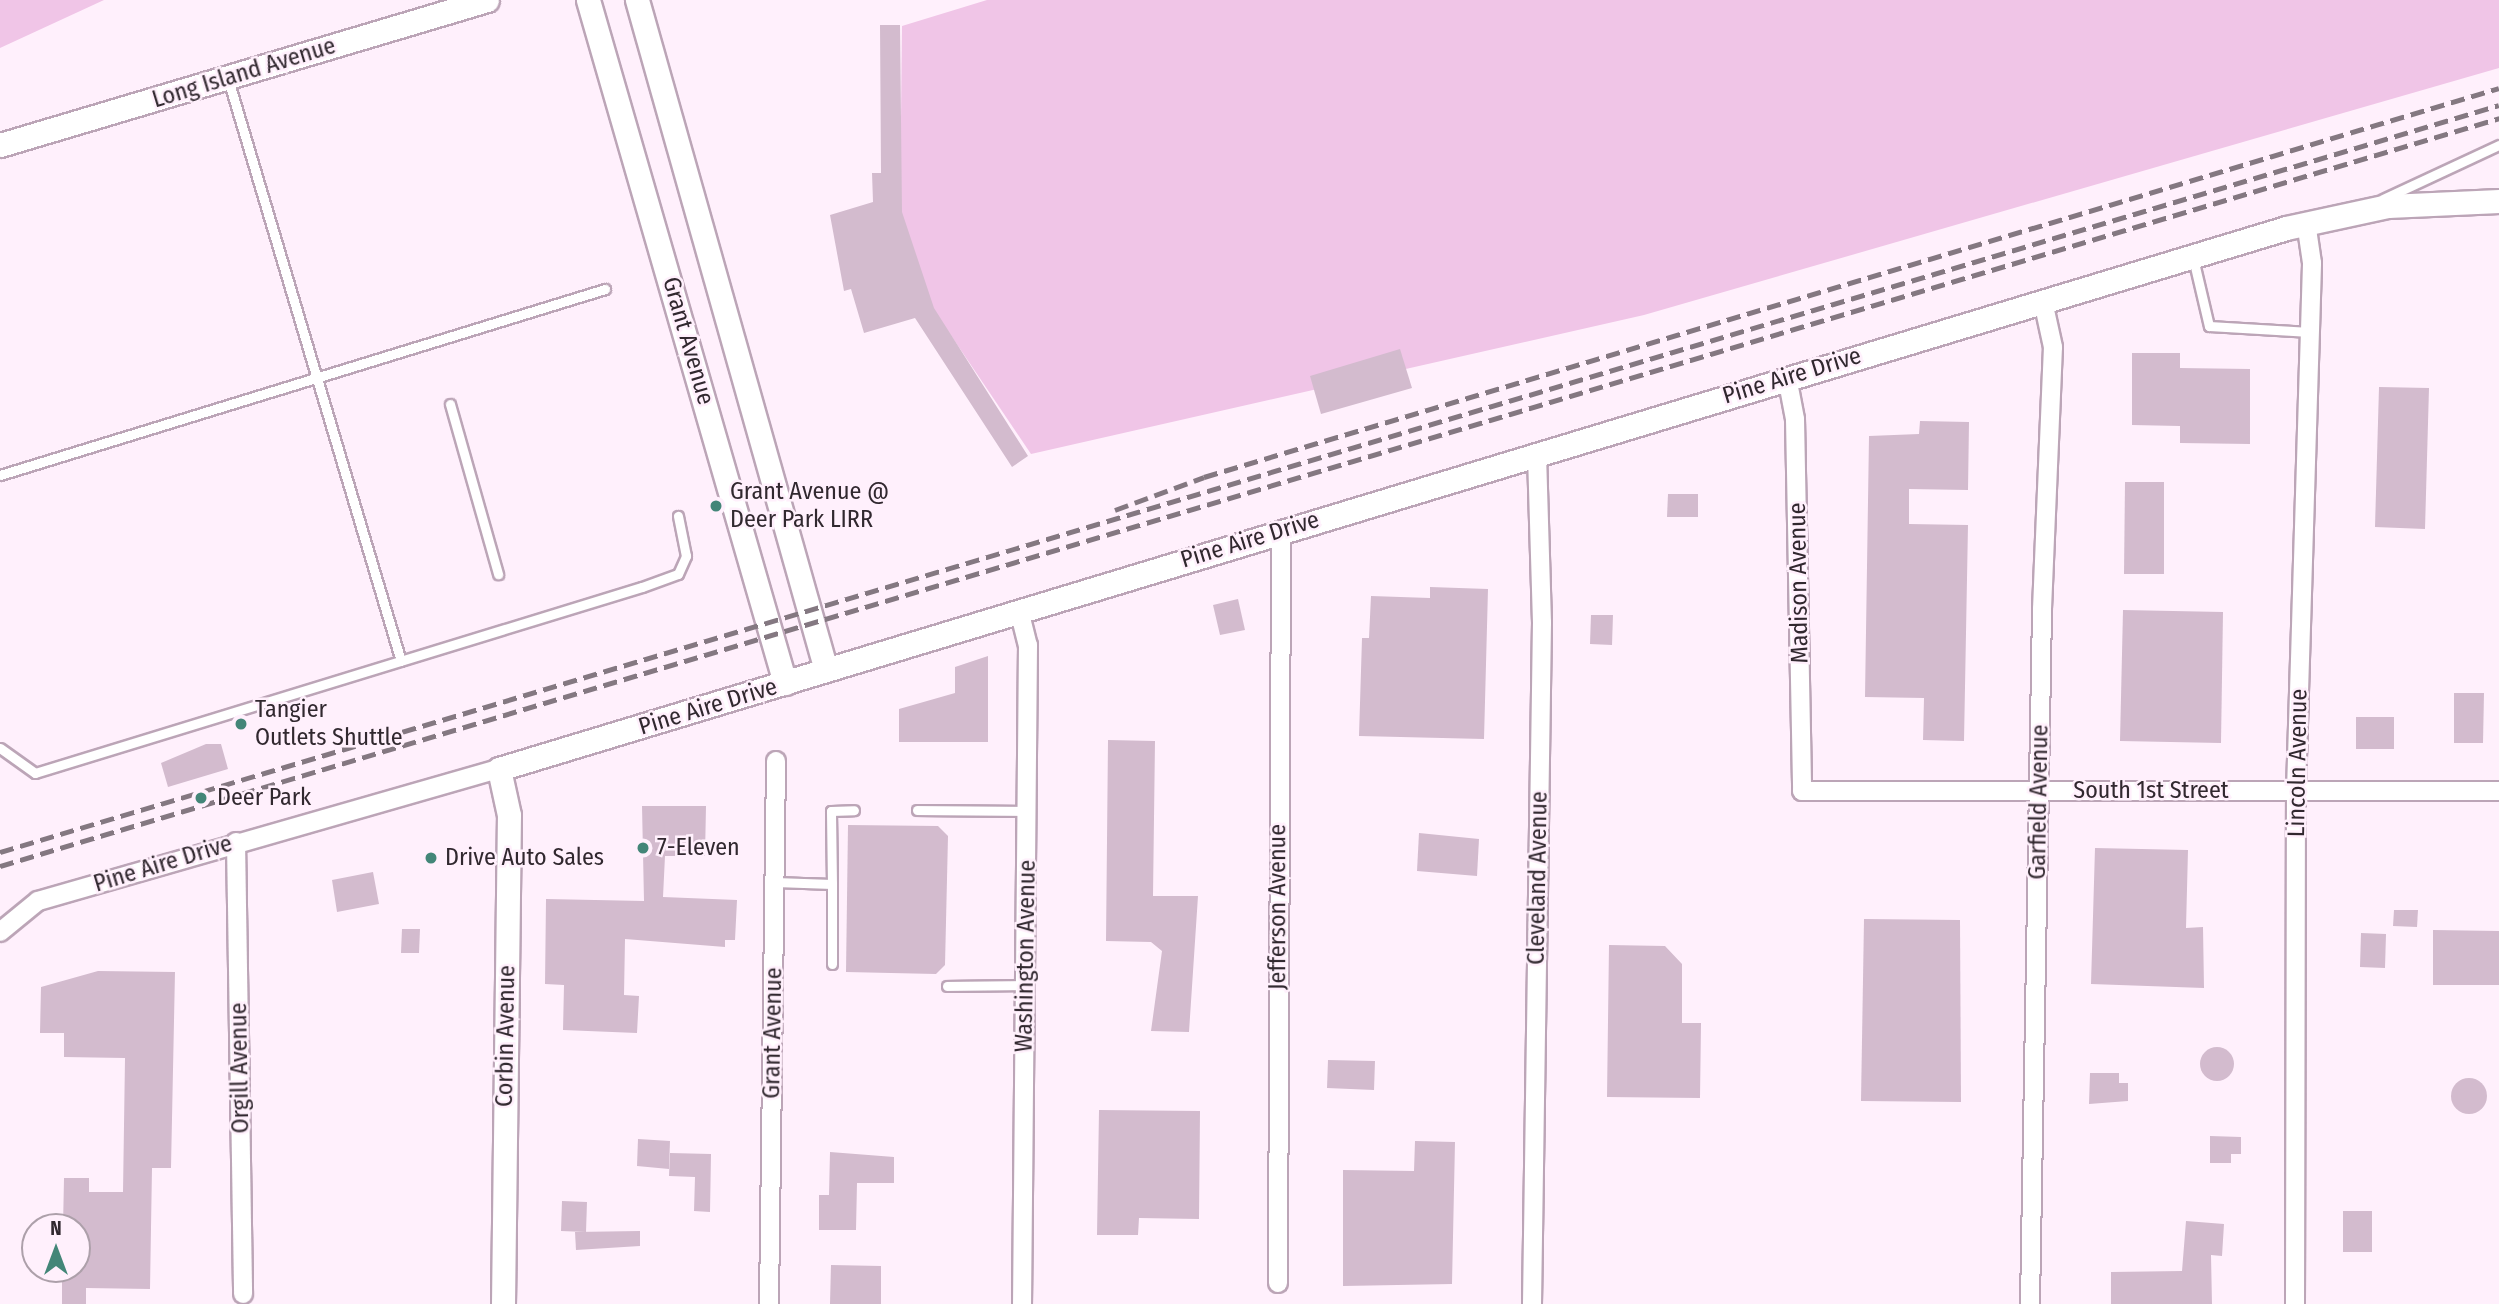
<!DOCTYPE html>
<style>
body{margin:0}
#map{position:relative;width:2499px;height:1304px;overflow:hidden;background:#fff0fc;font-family:"Fira Sans Condensed",sans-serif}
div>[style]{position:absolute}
.green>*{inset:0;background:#f0c5e7}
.building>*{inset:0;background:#d3bbce}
.round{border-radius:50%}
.roads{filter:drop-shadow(2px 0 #bca5b7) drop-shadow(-2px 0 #bca5b7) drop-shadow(0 2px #bca5b7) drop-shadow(0 -2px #bca5b7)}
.service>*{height:9px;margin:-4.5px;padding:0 4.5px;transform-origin:4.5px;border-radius:4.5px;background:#fff}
.minor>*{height:18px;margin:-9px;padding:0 9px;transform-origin:9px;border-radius:9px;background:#fff}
.tertiary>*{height:23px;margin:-11.5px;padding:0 11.5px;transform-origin:11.5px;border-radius:11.5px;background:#fff}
.rail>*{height:5px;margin-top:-2.5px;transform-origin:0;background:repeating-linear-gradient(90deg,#847881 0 14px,transparent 0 21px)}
.dots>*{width:19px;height:19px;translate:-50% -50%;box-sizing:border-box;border:4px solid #fff0fc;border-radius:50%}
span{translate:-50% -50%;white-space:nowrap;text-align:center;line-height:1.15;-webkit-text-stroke:5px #fff0fc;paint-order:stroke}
.street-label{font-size:24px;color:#31282f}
.poi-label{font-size:24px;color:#31282f}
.left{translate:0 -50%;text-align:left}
.north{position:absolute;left:21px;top:1213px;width:70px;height:70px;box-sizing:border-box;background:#fff0fc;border:2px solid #ada0aa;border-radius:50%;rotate:0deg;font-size:19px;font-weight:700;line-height:28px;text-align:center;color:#31282f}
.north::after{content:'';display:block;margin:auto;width:24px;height:32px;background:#438678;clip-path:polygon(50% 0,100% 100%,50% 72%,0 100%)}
</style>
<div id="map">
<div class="green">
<i style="clip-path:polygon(0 0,104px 0,0 48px)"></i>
<i style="clip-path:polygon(987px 0,2499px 0,2499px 68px,1644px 315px,1031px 454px,925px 297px,900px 208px,902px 26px)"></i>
</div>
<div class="building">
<i style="clip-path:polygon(880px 25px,900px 25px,902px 212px,934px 308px,1028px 456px,1012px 467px,915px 318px,864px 333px,851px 289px,844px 291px,830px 215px,873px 202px,872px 173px,881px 173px)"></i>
<i style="clip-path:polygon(1400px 349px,1412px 388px,1321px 414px,1310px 376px)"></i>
<i style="clip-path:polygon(2132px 353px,2180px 353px,2180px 368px,2250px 369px,2250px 444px,2180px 443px,2180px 426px,2132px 425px)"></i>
<i style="clip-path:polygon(2379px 387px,2429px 388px,2425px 529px,2375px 527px)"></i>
<i style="clip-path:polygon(1920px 421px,1969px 422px,1968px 490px,1909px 489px,1909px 524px,1968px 525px,1964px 741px,1923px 740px,1924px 698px,1865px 697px,1869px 436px,1919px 434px)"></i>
<i style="clip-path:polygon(2125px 482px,2164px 482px,2164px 574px,2124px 574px)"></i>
<i style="clip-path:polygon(1668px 494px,1698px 494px,1698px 517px,1667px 517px)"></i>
<i style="clip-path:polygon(1430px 587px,1488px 589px,1484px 739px,1359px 736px,1362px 638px,1369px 638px,1371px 596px,1430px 598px)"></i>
<i style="clip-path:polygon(1238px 599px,1245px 630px,1220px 635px,1213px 605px)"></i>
<i style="clip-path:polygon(2123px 610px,2223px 612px,2221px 743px,2120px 741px)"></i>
<i style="clip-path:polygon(1591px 615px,1613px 615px,1612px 645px,1590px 644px)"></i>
<i style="clip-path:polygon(988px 656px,988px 742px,899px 742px,899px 709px,955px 693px,955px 667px)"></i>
<i style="clip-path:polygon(2454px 693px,2484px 693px,2483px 743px,2454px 743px)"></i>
<i style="clip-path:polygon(2356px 717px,2394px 717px,2394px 749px,2356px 749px)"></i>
<i style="clip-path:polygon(1108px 740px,1155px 741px,1153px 896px,1198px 896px,1189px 1032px,1151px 1031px,1162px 951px,1151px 942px,1106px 941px)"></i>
<i style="clip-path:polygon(206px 744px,221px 744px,228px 769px,168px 787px,161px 763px)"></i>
<i style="clip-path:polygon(642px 806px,706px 806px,705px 856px,665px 856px,663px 897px,737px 900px,735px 940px,725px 940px,725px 947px,625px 939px,624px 995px,639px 996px,637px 1033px,563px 1030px,564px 985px,545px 984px,546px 899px,644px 901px)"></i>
<i style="clip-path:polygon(848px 825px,938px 826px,948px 836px,945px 965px,936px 974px,846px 972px)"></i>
<i style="clip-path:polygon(1419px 833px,1479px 839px,1477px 876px,1417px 871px)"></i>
<i style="clip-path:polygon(2095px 848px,2188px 850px,2186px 928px,2203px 927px,2204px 988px,2091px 984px)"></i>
<i style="clip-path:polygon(373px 872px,379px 904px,337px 912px,332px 880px)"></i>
<i style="clip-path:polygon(2394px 910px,2418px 910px,2417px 927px,2393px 926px)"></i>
<i style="clip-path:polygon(1864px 919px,1960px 920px,1961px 1102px,1861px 1101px)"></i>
<i style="clip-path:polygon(402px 929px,420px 929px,419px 953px,401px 953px)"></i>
<i style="clip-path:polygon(2433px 930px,2499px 931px,2499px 985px,2433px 985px)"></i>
<i style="clip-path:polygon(2361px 933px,2386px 934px,2385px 968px,2360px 967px)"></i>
<i style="clip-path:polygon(1609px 945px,1665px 946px,1682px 964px,1682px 1023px,1701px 1023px,1700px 1098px,1607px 1097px)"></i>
<i style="clip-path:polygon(98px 971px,175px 972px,171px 1168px,152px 1168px,150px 1289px,86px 1288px,86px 1304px,62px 1304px,62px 1269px,77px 1269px,77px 1227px,63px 1227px,64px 1178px,89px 1178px,89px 1192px,123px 1192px,125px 1058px,64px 1057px,64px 1033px,40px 1033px,41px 987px)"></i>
<i class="round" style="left:2200px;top:1047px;width:34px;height:34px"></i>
<i style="clip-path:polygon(1328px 1060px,1375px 1061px,1374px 1090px,1327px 1088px)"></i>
<i style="clip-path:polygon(2090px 1073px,2119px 1073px,2119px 1083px,2128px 1083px,2128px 1101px,2089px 1104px)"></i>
<i class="round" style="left:2451px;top:1078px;width:36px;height:36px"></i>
<i style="clip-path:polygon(1099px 1110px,1200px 1111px,1199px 1219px,1139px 1218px,1138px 1235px,1097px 1235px)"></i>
<i style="clip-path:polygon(2210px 1136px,2241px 1137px,2241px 1154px,2231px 1154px,2231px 1163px,2210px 1163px)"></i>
<i style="clip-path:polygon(638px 1139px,670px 1141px,669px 1169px,637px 1166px)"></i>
<i style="clip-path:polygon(1415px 1141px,1455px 1142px,1452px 1284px,1343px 1286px,1343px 1170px,1414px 1171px)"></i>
<i style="clip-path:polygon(830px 1152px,894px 1157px,894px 1183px,857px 1183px,856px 1230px,819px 1230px,819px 1195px,829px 1195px)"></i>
<i style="clip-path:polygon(670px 1153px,711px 1154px,710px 1212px,694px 1211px,695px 1177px,669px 1176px)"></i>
<i style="clip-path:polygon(562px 1201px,587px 1202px,586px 1232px,561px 1231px)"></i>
<i style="clip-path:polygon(2343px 1211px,2372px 1211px,2372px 1252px,2343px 1252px)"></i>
<i style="clip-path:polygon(2186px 1221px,2224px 1224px,2222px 1256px,2211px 1255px,2212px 1304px,2111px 1304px,2111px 1272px,2182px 1271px)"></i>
<i style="clip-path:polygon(640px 1231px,640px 1246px,576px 1250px,575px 1232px)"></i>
<i style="clip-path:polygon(831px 1265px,881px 1266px,881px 1304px,830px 1304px)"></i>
</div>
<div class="roads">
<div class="service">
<i style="left:228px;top:79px;width:607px;rotate:73.45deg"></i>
<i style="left:2383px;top:199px;width:128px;rotate:-25deg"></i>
<i style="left:2193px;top:258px;width:70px;rotate:76.8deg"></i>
<i style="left:2209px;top:326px;width:101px;rotate:3.4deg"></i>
<i style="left:450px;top:404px;width:177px;rotate:74.2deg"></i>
<i style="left:0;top:475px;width:633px;rotate:-17.09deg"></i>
<i style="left:0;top:748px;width:43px;rotate:35.5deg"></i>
<i style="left:35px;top:773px;width:635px;rotate:-17.04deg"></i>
<i style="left:642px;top:587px;width:38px;rotate:-20deg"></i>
<i style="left:678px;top:574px;width:20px;rotate:-66deg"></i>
<i style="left:686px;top:556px;width:41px;rotate:-101.3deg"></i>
<i style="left:917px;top:810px;width:111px;rotate:0.5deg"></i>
<i style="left:775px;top:882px;width:57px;rotate:2deg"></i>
<i style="left:832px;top:884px;width:73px;rotate:-90.8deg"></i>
<i style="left:831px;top:811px;width:23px;rotate:-2deg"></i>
<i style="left:832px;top:884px;width:80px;rotate:90deg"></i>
<i style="left:947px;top:986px;width:79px;rotate:-0.7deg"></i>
</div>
<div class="minor">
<i style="left:1787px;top:377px;width:43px;rotate:79.2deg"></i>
<i style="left:1795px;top:419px;width:372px;rotate:88.9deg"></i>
<i style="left:1802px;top:791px;width:697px"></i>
<i style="left:1019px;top:610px;width:36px;rotate:76deg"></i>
<i style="left:1028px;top:645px;width:659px;rotate:90.52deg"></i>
<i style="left:236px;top:842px;width:452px;rotate:89.1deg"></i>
<i style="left:0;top:932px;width:49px;rotate:-39.2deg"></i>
<i style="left:38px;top:901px;width:480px;rotate:-16deg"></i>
<i style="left:1278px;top:1283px;width:752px;rotate:-89.77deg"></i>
<i style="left:769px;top:1304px;width:543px;rotate:-89.26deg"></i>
<i style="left:1532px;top:1304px;width:681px;rotate:-89.16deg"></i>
<i style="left:1542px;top:623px;width:170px;rotate:-91.7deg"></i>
<i style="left:2030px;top:1304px;width:695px;rotate:-89.01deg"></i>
<i style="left:2042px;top:609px;width:262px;rotate:-87.6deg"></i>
<i style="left:2053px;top:347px;width:47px;rotate:-102.3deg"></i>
<i style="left:2295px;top:1304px;width:513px;rotate:-89.89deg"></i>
<i style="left:2296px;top:791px;width:528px;rotate:-88.26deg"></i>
<i style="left:2312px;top:263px;width:41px;rotate:-98.3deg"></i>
</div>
<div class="tertiary">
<i style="left:588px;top:0;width:711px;rotate:73.91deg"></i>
<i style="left:637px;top:0;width:696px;rotate:74.25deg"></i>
<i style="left:0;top:145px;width:508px;rotate:-16.58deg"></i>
<i style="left:503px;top:1304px;width:489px;rotate:-89.3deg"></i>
<i style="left:509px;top:815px;width:47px;rotate:-102.3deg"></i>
<i style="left:499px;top:769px;width:1867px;rotate:-16.84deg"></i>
<i style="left:2286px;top:228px;width:104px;rotate:-12.2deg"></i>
<i style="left:2388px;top:206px;width:111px;rotate:-2.6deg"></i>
</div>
</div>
<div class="rail">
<i style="left:1115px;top:510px;width:95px;rotate:-20.3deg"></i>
<i style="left:1204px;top:477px;width:1352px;rotate:-16.72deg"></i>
<i style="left:0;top:852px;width:2608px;rotate:-16.64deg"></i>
<i style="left:0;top:866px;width:2609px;rotate:-16.66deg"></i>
</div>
<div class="dots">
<i style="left:716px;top:506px;background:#438678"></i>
<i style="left:241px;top:724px;background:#438678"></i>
<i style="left:201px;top:798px;background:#438678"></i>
<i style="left:643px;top:848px;background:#438678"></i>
<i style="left:431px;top:858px;background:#438678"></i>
</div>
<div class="street-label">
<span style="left:244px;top:73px;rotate:-17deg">Long Island Avenue</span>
<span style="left:688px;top:341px;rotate:74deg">Grant Avenue</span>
<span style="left:1792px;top:376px;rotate:-17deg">Pine Aire Drive</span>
<span style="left:1250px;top:540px;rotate:-17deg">Pine Aire Drive</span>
<span style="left:1799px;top:583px;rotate:-91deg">Madison Avenue</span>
<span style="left:708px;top:707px;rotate:-17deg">Pine Aire Drive</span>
<span style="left:2298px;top:763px;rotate:-89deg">Lincoln Avenue</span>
<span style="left:2151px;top:791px">South 1st Street</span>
<span style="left:2039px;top:802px;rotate:-89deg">Garfield Avenue</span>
<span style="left:163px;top:864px;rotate:-17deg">Pine Aire Drive</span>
<span style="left:1538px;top:878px;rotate:-89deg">Cleveland Avenue</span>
<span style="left:1278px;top:907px;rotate:-90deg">Jefferson Avenue</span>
<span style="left:1026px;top:956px;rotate:-89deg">Washington Avenue</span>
<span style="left:773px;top:1033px;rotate:-89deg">Grant Avenue</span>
<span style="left:506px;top:1036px;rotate:-89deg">Corbin Avenue</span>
<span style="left:240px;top:1068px;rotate:-91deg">Orgill Avenue</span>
</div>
<div class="poi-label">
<span class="left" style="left:730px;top:506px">Grant Avenue @<br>Deer Park LIRR</span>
<span class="left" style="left:255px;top:724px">Tangier<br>Outlets Shuttle</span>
<span class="left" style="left:217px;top:798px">Deer Park</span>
<span class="left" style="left:657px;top:848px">7-Eleven</span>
<span class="left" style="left:445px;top:858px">Drive Auto Sales</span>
</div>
<div class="north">N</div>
</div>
